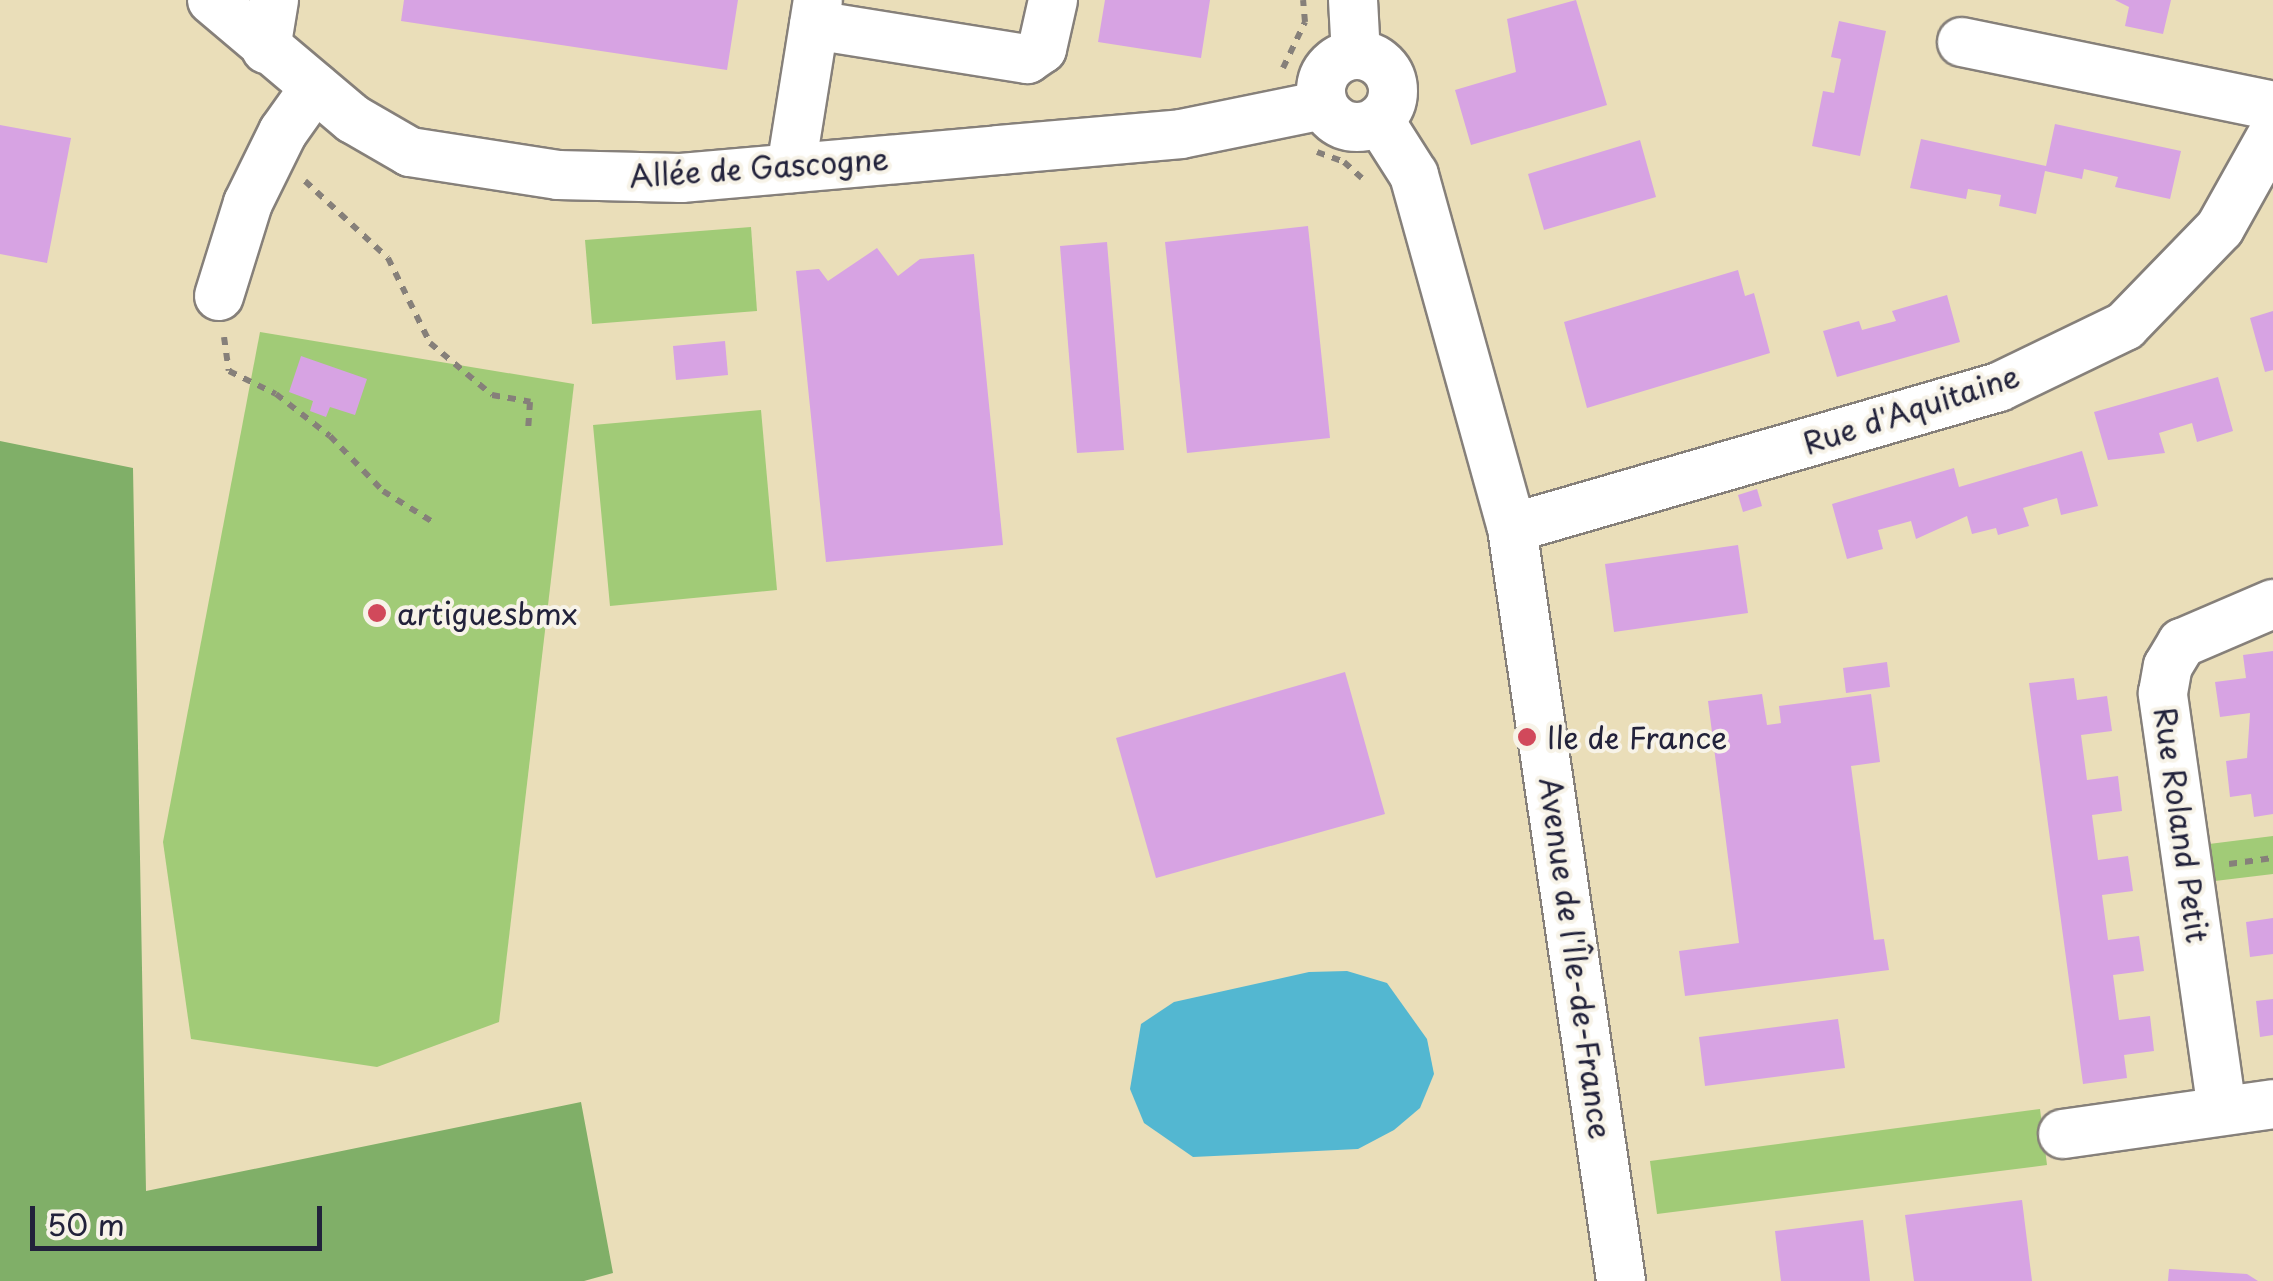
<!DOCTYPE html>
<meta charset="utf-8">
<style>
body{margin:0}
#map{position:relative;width:2273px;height:1281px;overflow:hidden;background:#eadeb9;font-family:"Playpen Sans",sans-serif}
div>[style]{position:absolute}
.green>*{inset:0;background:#a1cb77}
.forest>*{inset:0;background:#80af68}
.water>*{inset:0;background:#53b7d1}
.building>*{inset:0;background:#d7a3e3}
.path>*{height:6px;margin-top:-3px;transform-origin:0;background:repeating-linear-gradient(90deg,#86807a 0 8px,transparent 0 16px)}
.roads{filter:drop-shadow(2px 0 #86807a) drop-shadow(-2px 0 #86807a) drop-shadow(0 2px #86807a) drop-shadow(0 -2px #86807a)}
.minor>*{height:48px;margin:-24px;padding:0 24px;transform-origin:24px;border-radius:24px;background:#fff}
.minor>.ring{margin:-24px;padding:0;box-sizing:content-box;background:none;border:48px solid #fff;border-radius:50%}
.dots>*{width:28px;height:28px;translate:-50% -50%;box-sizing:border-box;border:5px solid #f7f3e8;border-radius:50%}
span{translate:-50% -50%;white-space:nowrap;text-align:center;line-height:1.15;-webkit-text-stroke:8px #f7f3e8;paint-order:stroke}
.street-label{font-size:30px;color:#22223b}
.poi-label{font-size:30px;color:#22223b}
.left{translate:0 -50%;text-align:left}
.scale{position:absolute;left:30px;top:1206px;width:292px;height:45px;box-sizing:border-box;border:5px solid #22223b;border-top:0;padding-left:12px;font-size:30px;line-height:35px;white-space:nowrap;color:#22223b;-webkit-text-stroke:8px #f7f3e8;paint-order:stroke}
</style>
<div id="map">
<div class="green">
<i style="clip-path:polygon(751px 227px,757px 311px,592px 324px,585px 240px)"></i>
<i style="clip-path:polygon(260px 332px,574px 384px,499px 1022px,377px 1067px,191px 1039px,163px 842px)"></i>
<i style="clip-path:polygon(761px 410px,777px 590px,610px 606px,593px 425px)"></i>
<i style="clip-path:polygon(2273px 836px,2273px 874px,2190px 884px,2185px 847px)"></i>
<i style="clip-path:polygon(2040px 1109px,2047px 1165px,1657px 1214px,1650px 1161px)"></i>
</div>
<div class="forest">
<i style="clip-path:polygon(0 441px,133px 468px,146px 1191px,581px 1102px,613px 1273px,584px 1281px,0 1281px)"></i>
</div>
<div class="water">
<i style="clip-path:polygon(1347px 971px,1387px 983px,1427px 1039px,1434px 1074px,1420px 1108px,1394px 1130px,1358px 1149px,1193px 1157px,1144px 1123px,1130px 1089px,1141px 1024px,1174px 1002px,1309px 972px)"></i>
</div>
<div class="building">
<i style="clip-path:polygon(404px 0,738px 0,727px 70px,401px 21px)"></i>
<i style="clip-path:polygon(1105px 0,1210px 0,1201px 58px,1098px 42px)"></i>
<i style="clip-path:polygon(1576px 0,1607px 105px,1471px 145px,1455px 90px,1516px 72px,1507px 19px)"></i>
<i style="clip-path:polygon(2115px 0,2171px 0,2163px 34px,2125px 26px,2129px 7px)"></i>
<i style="clip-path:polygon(1839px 21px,1886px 31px,1860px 156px,1812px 146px,1823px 91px,1834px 93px,1841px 59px,1831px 57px)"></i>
<i style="clip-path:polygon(2055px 124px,2181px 151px,2170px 199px,2115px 187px,2118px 177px,2084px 169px,2082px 179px,2045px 171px,2036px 214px,1999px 206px,2001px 195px,1968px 189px,1966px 199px,1910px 188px,1921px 139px,2046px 166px)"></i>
<i style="clip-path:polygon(0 125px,71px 138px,47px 263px,0 254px)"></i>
<i style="clip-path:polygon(1640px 140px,1656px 197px,1544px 230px,1528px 174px)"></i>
<i style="clip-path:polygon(1308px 226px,1330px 438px,1187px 453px,1165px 242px)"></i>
<i style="clip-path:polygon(1107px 242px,1124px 450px,1077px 453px,1060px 246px)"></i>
<i style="clip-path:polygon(877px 248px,898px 276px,920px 259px,974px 254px,1003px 545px,826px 562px,796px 271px,819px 269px,828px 281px)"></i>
<i style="clip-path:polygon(1738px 270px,1745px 296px,1754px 293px,1770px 353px,1587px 408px,1564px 322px)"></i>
<i style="clip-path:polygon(1947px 295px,1960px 342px,1837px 377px,1823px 331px,1859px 321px,1862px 330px,1896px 321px,1892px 311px)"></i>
<i style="clip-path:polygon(2273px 311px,2273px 370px,2265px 372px,2250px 318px)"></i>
<i style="clip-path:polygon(725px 341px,728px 375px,676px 380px,673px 346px)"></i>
<i style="clip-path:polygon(301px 356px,367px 379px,355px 415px,330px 407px,326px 417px,310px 411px,313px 401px,289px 392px)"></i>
<i style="clip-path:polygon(2218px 377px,2233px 431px,2197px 442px,2192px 423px,2159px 433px,2165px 453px,2108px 460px,2094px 412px)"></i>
<i style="clip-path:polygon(2082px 451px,2098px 506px,2061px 515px,2057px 498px,2023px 508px,2029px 526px,1998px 535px,1996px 528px,1972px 534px,1967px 516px,1916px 539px,1911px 521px,1878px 530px,1883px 549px,1847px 559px,1832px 504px,1954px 468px,1959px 487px)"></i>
<i style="clip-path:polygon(1757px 489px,1762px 506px,1743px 512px,1738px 495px)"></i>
<i style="clip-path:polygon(1738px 545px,1748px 613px,1614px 632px,1605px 564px)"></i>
<i style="clip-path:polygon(2273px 651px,2273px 814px,2254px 817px,2251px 794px,2230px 797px,2226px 761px,2247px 758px,2250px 713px,2220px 717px,2215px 682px,2246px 678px,2243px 655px)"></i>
<i style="clip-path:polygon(1887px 662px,1890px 687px,1846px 693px,1843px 668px)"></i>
<i style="clip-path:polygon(1345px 672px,1385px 814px,1156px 878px,1116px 738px)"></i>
<i style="clip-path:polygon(2074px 678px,2077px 700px,2107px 696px,2112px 731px,2081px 735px,2087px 780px,2118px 776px,2122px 811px,2092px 815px,2098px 860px,2128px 856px,2133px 891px,2102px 895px,2108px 940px,2139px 936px,2144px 971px,2113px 975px,2119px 1020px,2150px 1016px,2154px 1051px,2124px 1055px,2127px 1078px,2083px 1084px,2029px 683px)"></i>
<i style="clip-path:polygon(1762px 694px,1767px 725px,1781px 723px,1779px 706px,1871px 694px,1880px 762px,1851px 766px,1874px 940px,1884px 939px,1889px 970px,1685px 996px,1679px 951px,1739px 943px,1708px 701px)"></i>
<i style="clip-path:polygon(2273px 918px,2273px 954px,2250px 957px,2246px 922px)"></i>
<i style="clip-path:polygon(2273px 999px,2273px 1035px,2260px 1037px,2256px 1001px)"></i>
<i style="clip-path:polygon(1838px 1019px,1845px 1068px,1705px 1086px,1699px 1037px)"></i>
<i style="clip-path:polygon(2022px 1200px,2032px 1281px,1914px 1281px,1905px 1215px)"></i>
<i style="clip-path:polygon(1863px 1220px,1870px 1281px,1781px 1281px,1775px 1231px)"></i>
<i style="clip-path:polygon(2169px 1269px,2247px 1274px,2258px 1281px,2168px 1281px)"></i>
</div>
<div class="path">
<i style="left:1283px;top:68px;width:51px;rotate:-64.4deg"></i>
<i style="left:1305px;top:22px;width:22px;rotate:-95deg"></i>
<i style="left:1317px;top:152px;width:29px;rotate:20deg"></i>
<i style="left:1344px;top:162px;width:24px;rotate:42deg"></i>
<i style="left:305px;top:181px;width:113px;rotate:42.9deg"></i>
<i style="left:388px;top:258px;width:95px;rotate:63.7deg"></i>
<i style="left:430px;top:343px;width:81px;rotate:40deg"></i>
<i style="left:492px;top:395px;width:39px;rotate:10deg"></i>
<i style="left:530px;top:402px;width:27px;rotate:94deg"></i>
<i style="left:224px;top:337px;width:34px;rotate:82deg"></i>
<i style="left:229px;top:371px;width:52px;rotate:26.1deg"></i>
<i style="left:276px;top:394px;width:68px;rotate:37.9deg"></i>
<i style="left:330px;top:436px;width:76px;rotate:46.1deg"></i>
<i style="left:383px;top:491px;width:62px;rotate:31.9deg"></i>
<i style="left:2229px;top:864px;width:44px;rotate:-7.8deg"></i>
</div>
<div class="roads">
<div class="minor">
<i style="left:212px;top:0;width:185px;rotate:40.2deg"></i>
<i style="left:353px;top:119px;width:66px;rotate:30.1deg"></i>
<i style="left:410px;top:152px;width:150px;rotate:8.8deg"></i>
<i style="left:558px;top:175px;width:123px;rotate:1.4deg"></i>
<i style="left:681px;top:178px;width:319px;rotate:-5deg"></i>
<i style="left:999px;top:150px;width:183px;rotate:-5deg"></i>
<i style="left:1181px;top:134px;width:145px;rotate:-11.5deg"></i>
<i style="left:1353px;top:0;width:55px;rotate:86.9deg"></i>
<i style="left:814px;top:25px;width:216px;rotate:9.1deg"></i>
<i style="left:1027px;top:59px;width:18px;rotate:-34deg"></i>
<i style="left:1042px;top:49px;width:50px;rotate:-77.3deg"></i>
<i style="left:1962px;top:42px;width:318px;rotate:11.6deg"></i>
<i style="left:266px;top:49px;width:50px;rotate:-80.7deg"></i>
<i class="ring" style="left:1321px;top:55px;width:24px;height:24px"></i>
<i style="left:1379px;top:120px;width:65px;rotate:57.5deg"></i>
<i style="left:1414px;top:175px;width:366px;rotate:74.5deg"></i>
<i style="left:1512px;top:528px;width:761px;rotate:81.76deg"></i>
<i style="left:791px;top:168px;width:170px;rotate:-80.9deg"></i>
<i style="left:219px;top:296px;width:97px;rotate:-72.7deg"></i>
<i style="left:248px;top:203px;width:79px;rotate:-63.8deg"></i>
<i style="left:283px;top:132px;width:55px;rotate:-54.6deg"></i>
<i style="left:1512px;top:528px;width:507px;rotate:-16.15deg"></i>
<i style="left:1999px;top:387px;width:140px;rotate:-25.8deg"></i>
<i style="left:2125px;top:326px;width:136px;rotate:-45.9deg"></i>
<i style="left:2220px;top:228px;width:109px;rotate:-60.8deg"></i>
<i style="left:2222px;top:1110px;width:421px;rotate:-98.1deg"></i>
<i style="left:2163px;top:693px;width:27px;rotate:-80deg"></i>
<i style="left:2168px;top:666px;width:27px;rotate:-59deg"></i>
<i style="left:2182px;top:643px;width:99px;rotate:-23.2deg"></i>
<i style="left:2063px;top:1134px;width:212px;rotate:-8.1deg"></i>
</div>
</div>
<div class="dots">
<i style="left:377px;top:613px;background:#d1495b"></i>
<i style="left:1527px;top:737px;background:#d1495b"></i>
</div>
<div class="street-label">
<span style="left:759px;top:167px;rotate:-4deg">Allée de Gascogne</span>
<span style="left:1911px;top:409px;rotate:-18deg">Rue d'Aquitaine</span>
<span style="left:2182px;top:825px;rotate:82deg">Rue Roland Petit</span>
<span style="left:1576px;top:958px;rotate:82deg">Avenue de l'Île-de-France</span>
</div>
<div class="poi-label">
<span class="left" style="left:397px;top:613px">artiguesbmx</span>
<span class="left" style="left:1547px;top:737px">Ile de France</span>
</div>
<div class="scale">50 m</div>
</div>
